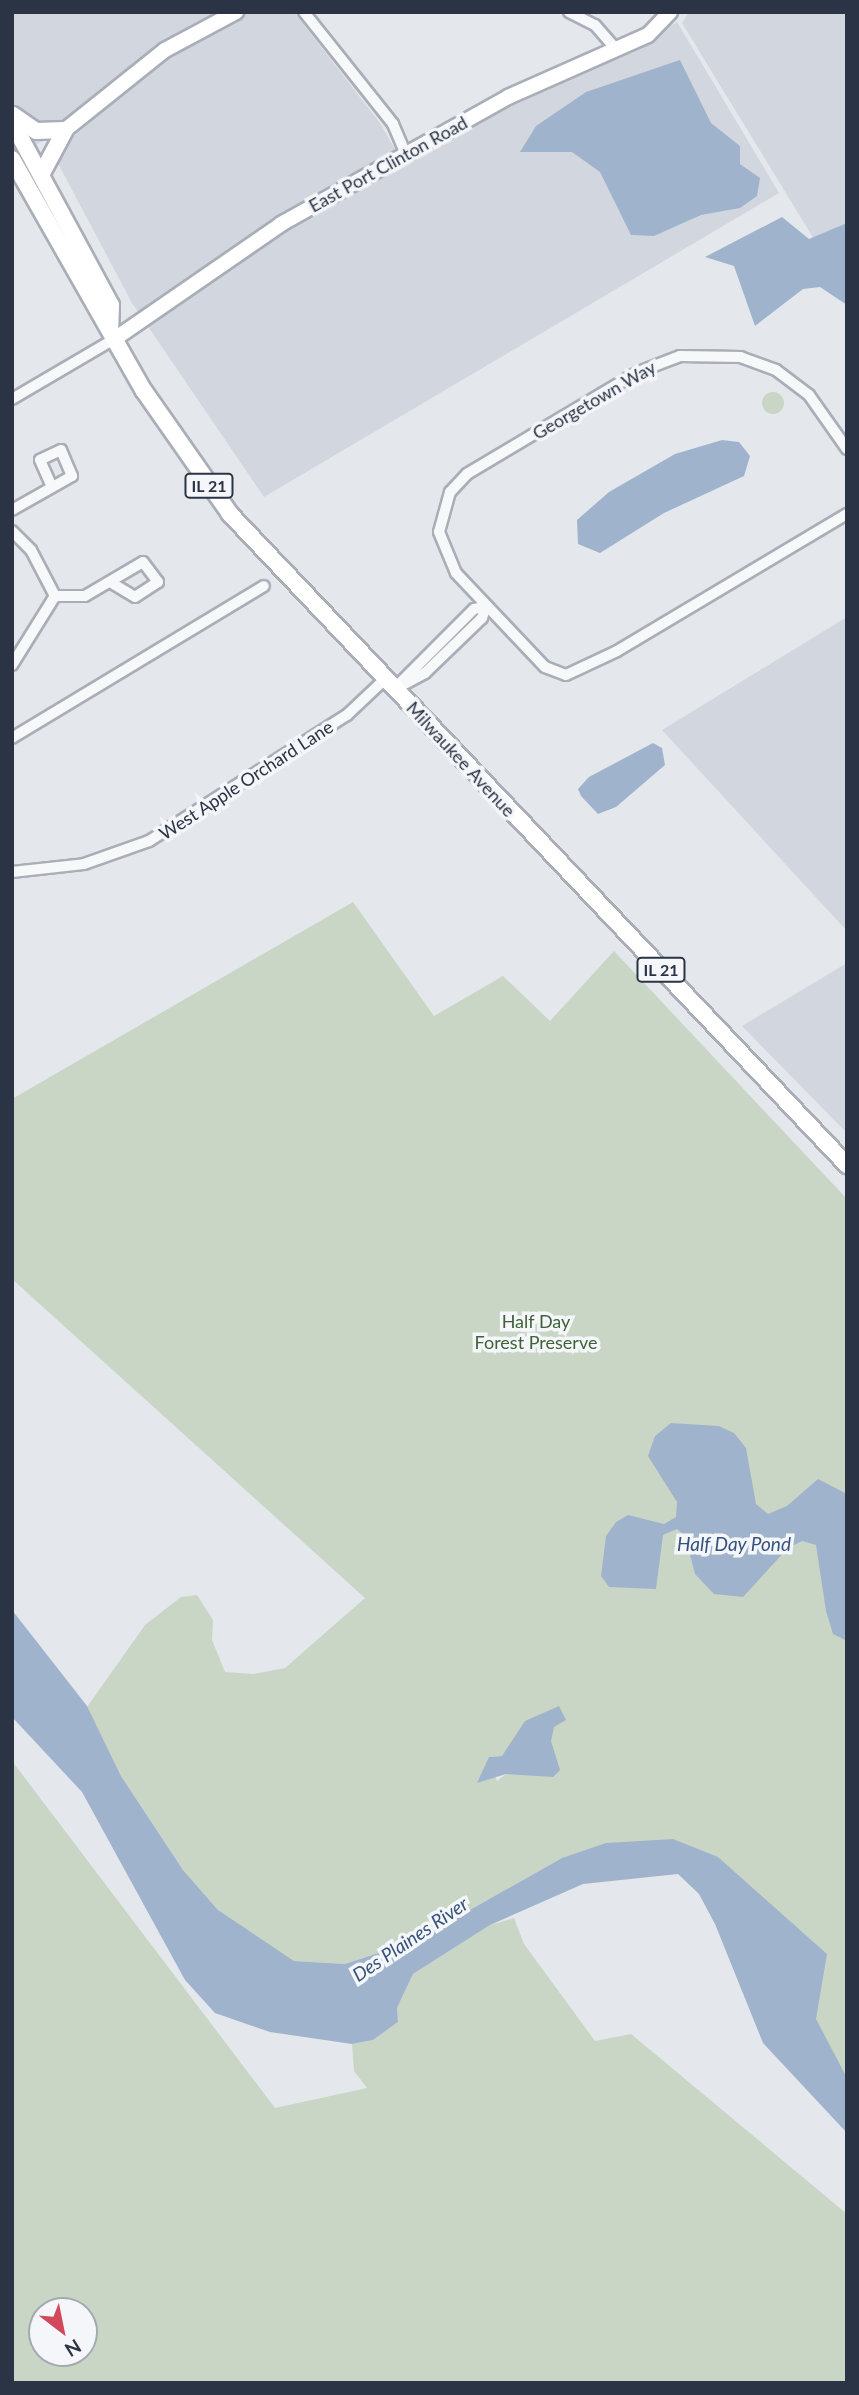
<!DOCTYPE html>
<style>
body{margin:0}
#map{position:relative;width:859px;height:2395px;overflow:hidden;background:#e4e7ec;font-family:Lato,sans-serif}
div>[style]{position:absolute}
.built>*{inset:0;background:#d2d6de}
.green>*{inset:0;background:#c9d6c5}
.round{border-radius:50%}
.water>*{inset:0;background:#9fb4cc}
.roads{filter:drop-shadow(2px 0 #a9aeb7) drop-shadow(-2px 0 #a9aeb7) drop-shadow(0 2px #a9aeb7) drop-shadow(0 -2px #a9aeb7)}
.street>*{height:10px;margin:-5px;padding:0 5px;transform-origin:5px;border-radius:5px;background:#f7f8fa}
.secondary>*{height:14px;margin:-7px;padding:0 7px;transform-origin:7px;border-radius:7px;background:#fff}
.primary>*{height:16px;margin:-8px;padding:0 8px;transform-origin:8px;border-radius:8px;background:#fff}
span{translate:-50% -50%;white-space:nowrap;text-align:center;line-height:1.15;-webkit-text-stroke:7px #f4f6f9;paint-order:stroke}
.shield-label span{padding:2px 5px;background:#f4f6f9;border:2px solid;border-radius:5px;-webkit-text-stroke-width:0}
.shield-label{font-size:16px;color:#2b3445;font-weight:700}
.street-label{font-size:18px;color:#2b3445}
.park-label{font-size:18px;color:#3f6138}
.water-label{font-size:19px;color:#34527a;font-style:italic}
.frame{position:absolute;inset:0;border:14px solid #2b3445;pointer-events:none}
.north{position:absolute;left:28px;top:2297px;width:70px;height:70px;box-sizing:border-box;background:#f4f6f9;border:2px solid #a4a8b1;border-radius:50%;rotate:148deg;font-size:19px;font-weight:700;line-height:28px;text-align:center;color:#2b3445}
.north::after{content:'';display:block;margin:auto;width:24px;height:32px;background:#d1495b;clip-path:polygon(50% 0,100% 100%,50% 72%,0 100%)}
</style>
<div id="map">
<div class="built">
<i style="clip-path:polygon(12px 12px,236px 12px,165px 50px,91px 113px,12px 159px)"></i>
<i style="clip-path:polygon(248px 12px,294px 12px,380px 123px,404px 165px,433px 143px,630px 51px,677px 22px,779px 193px,264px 497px,132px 303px,53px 154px,167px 57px)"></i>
<i style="clip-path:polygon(689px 12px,847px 12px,847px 293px,682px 23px)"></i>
<i style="clip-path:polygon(847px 617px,847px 931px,662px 730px)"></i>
<i style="clip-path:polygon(847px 963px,847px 1133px,742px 1026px)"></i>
</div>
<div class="green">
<i class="round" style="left:762px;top:392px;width:22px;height:22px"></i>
<i style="clip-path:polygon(evenodd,353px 902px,434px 1016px,503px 976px,550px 1021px,614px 951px,847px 1199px,847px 2096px,715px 1882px,647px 1851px,562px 1858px,415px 1941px,345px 1964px,294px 1961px,267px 1948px,218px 1910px,183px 1870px,121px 1776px,87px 1707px,145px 1625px,181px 1597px,197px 1595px,213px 1620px,212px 1640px,225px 1672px,254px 1674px,285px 1668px,365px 1598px,12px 1279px,12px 1099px,353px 902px,502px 1756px,553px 1776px,506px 1774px,497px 1781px,489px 1757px,502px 1756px)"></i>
<i style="clip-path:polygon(evenodd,12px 1761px,275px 2108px,367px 2088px,354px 2071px,352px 2044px,373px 2040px,398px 2022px,397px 2008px,413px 1974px,490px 1925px,514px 1918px,524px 1944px,595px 2041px,631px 2034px,847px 2214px,847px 2383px,12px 2383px,12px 1761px,42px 2311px,84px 2311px,84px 2353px,42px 2353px,42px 2311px)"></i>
</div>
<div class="water">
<i style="clip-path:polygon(680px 60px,711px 123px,740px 146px,740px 164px,760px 178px,757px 196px,740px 208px,701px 215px,654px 236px,631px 235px,600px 172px,572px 152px,520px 152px,536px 126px,586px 92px)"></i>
<i style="clip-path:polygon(782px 217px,809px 239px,847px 223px,847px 305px,820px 287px,803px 289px,755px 326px,734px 266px,705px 257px)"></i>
<i style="clip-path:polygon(722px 440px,739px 442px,750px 456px,744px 476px,664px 513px,600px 553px,578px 544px,577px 520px,609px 492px,675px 454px)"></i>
<i style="clip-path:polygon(653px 743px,662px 748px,665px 765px,616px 807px,598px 814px,581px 796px,578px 789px,589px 777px)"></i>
<i style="clip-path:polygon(671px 1423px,719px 1426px,734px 1433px,746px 1448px,756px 1504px,768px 1514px,787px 1506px,818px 1479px,847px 1494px,847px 1641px,833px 1634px,826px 1611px,816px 1545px,802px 1541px,788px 1548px,743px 1597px,714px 1594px,695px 1574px,685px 1536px,677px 1529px,663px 1535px,656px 1589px,609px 1587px,601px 1576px,606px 1536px,616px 1522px,628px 1515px,664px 1524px,676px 1517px,677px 1502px,648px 1456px,655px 1436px)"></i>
<i style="clip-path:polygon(12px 1610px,87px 1706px,121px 1776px,183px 1870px,218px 1910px,294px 1961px,345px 1964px,415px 1941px,562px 1858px,606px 1843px,673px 1839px,718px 1857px,827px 1954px,816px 2019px,847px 2078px,847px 2133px,763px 2043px,715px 1924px,699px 1894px,678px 1874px,583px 1884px,490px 1925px,413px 1974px,397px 2008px,398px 2022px,373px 2040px,352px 2044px,270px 2032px,215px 2013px,185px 1980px,82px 1792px,12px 1717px)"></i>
<i style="clip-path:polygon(559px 1706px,566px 1720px,554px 1727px,551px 1741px,560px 1770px,553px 1777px,506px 1774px,477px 1783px,489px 1757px,502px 1756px,525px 1721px)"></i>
</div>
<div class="roads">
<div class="street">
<i style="left:304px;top:12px;width:143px;rotate:51.5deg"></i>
<i style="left:393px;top:124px;width:33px;rotate:67deg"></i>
<i style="left:569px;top:12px;width:29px;rotate:27deg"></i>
<i style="left:595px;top:25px;width:32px;rotate:49deg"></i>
<i style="left:12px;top:399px;width:121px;rotate:-30.4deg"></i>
<i style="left:847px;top:449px;width:66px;rotate:-125.1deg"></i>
<i style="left:809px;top:395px;width:41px;rotate:-142.9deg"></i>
<i style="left:776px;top:370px;width:37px;rotate:-160deg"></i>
<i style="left:741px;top:357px;width:61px;rotate:-179.1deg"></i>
<i style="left:680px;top:356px;width:45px;rotate:159.1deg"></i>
<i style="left:638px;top:372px;width:199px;rotate:149.2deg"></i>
<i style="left:467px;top:474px;width:25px;rotate:133deg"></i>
<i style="left:450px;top:492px;width:41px;rotate:105.4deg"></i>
<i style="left:439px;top:532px;width:44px;rotate:67.5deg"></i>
<i style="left:456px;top:573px;width:129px;rotate:46.6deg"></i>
<i style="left:545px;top:667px;width:22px;rotate:21deg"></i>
<i style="left:566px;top:675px;width:56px;rotate:-25.2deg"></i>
<i style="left:617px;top:651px;width:268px;rotate:-30.8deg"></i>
<i style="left:12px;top:510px;width:69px;rotate:-29.5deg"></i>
<i style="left:72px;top:476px;width:28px;rotate:-113deg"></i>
<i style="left:61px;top:450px;width:23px;rotate:155deg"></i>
<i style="left:40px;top:460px;width:27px;rotate:66deg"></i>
<i style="left:12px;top:531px;width:27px;rotate:45deg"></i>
<i style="left:31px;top:550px;width:52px;rotate:62.4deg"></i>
<i style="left:55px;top:596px;width:30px"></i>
<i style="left:85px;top:596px;width:67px;rotate:-30.4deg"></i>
<i style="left:143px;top:562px;width:25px;rotate:53deg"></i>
<i style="left:158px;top:582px;width:27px;rotate:147deg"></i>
<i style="left:135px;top:597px;width:29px;rotate:-149deg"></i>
<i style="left:12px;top:665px;width:81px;rotate:-58.1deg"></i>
<i style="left:399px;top:684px;width:106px;rotate:-45deg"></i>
<i style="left:474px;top:609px;width:12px;rotate:-14deg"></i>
<i style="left:395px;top:689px;width:34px;rotate:-28deg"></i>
<i style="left:425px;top:673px;width:79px;rotate:-44deg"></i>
<i style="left:482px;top:618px;width:13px;rotate:-72deg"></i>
<i style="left:12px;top:738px;width:294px;rotate:-31.1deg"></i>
<i style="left:12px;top:872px;width:72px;rotate:-6.3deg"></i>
<i style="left:84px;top:864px;width:69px;rotate:-19.5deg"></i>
<i style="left:149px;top:841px;width:235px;rotate:-32.5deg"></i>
<i style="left:347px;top:715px;width:52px;rotate:-43.5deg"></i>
</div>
<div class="secondary">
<i style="left:65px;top:130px;width:128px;rotate:-38.7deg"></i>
<i style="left:165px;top:50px;width:81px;rotate:-28.2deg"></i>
<i style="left:116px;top:338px;width:201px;rotate:-34.6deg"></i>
<i style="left:281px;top:224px;width:260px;rotate:-29.2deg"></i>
<i style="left:508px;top:97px;width:153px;rotate:-23.9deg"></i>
<i style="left:648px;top:35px;width:32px;rotate:-46deg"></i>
</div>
<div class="primary">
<i style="left:13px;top:115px;width:28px;rotate:35deg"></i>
<i style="left:36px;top:131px;width:29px;rotate:-2deg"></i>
<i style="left:12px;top:122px;width:208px;rotate:61.6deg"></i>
<i style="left:111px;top:305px;width:23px;rotate:92deg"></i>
<i style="left:12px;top:159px;width:267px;rotate:60.4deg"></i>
<i style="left:144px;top:391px;width:150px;rotate:55deg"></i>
<i style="left:230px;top:514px;width:897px;rotate:46.54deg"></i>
<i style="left:41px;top:175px;width:51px;rotate:-61.9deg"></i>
</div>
</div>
<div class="shield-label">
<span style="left:209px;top:486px">IL 21</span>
<span style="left:661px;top:970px">IL 21</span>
</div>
<div class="street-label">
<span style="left:388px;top:164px;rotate:-29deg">East Port Clinton Road</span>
<span style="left:594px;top:400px;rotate:-30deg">Georgetown Way</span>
<span style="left:461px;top:759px;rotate:47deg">Milwaukee Avenue</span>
<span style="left:246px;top:780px;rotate:-33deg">West Apple Orchard Lane</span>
</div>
<div class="park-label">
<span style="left:536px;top:1332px">Half Day<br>Forest Preserve</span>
</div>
<div class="water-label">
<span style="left:734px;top:1544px">Half Day Pond</span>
<span style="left:410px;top:1939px;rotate:-34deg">Des Plaines River</span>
</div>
<div class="frame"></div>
<div class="north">N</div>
</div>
